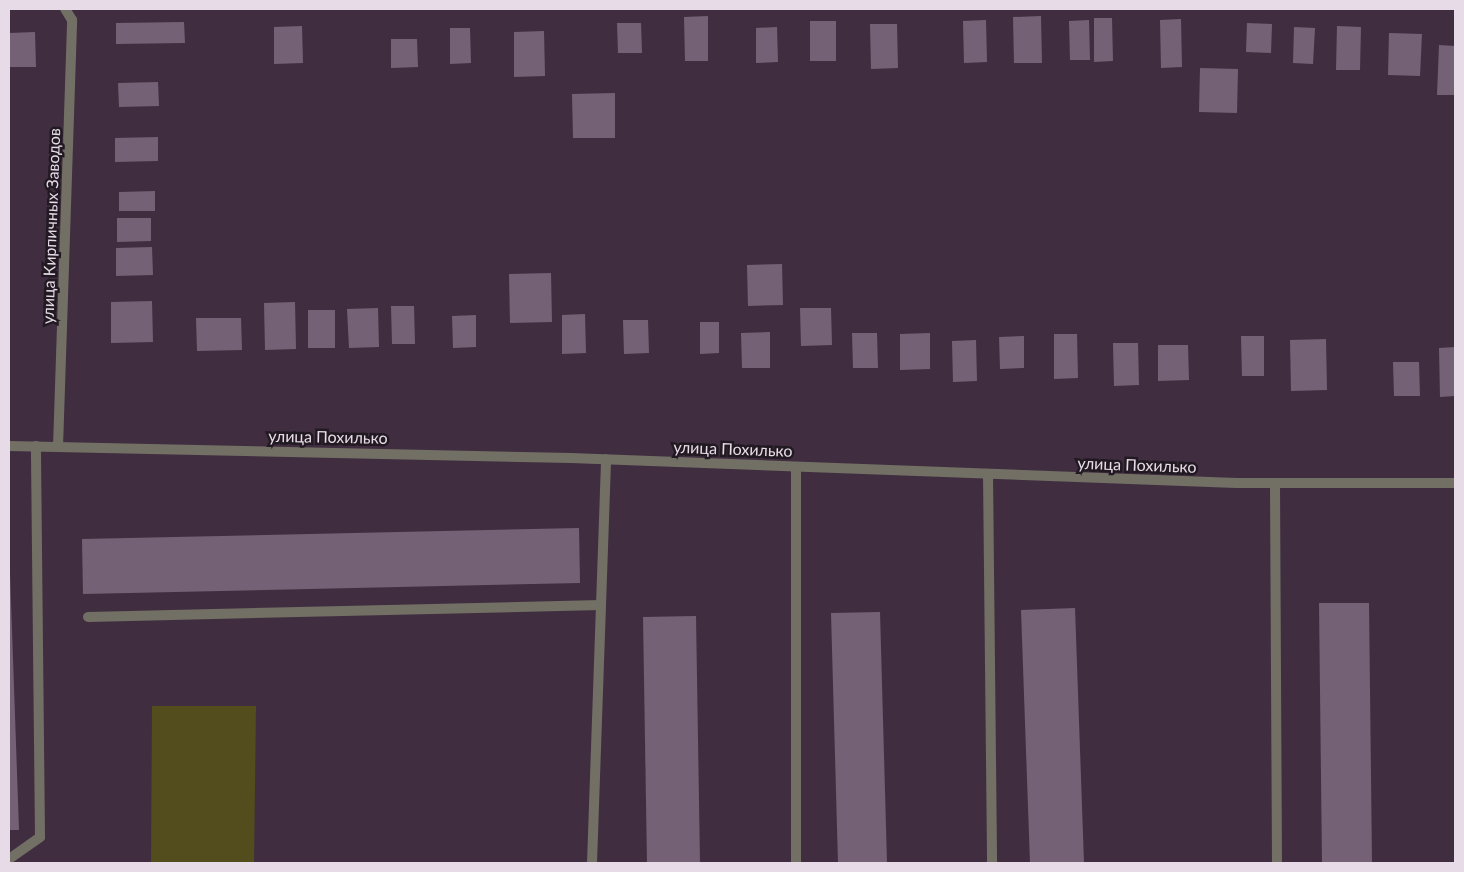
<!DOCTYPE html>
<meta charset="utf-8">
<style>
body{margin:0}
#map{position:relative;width:1464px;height:872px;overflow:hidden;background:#402e40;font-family:Lato,sans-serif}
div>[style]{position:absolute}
.green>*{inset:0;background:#534c1d}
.building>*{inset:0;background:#746175}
.lane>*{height:10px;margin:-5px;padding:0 5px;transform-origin:5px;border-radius:5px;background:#727065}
.street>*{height:10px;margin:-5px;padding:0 5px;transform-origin:5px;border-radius:5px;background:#727065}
span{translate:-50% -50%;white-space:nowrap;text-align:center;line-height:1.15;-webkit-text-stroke:5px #221a22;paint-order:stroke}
.street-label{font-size:16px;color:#e6dbe7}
.frame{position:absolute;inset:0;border:10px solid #e6dbe7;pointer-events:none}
</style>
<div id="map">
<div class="green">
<i style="clip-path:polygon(152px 706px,256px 706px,254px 863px,151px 863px)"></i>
</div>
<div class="building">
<i style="clip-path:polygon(708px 16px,708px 61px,685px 61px,684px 17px)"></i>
<i style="clip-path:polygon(1041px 16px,1042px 63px,1014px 63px,1013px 17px)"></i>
<i style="clip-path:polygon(1094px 18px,1112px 18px,1113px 61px,1094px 62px)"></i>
<i style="clip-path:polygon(1181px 19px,1182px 67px,1161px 68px,1160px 20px)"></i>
<i style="clip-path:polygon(986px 20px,987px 62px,964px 63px,963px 21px)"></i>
<i style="clip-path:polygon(1089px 20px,1090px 60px,1070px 60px,1069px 21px)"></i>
<i style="clip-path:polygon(810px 21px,836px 21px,836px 61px,810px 61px)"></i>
<i style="clip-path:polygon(184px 22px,185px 43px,116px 44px,116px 23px)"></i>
<i style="clip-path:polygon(617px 23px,641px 23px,642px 53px,618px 53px)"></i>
<i style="clip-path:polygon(1247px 23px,1272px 24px,1271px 53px,1246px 52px)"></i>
<i style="clip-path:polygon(870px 24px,897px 24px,898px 68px,871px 69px)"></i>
<i style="clip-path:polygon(302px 26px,303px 63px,274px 64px,274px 27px)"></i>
<i style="clip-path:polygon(1337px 26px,1361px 27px,1360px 70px,1336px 70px)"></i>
<i style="clip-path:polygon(777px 27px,778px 62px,756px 63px,756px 28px)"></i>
<i style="clip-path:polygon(1294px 27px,1315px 28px,1313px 64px,1293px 63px)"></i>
<i style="clip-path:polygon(450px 28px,470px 28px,471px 63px,450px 64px)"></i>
<i style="clip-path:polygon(544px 31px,545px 76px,514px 77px,514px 32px)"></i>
<i style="clip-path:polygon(35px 32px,36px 67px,10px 67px,9px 33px)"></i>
<i style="clip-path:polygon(1389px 33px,1422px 34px,1420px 76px,1388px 75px)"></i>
<i style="clip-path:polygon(391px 39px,417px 39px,418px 67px,391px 68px)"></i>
<i style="clip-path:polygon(1439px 45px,1455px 46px,1455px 95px,1437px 95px)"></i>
<i style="clip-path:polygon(1200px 68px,1238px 69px,1237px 113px,1199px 112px)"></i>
<i style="clip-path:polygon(158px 82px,159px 106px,119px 107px,118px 83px)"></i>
<i style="clip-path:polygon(615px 93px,615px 138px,573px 138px,572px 94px)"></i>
<i style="clip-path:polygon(158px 137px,158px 161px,115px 162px,115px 138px)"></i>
<i style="clip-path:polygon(155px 191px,155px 211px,119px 211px,119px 192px)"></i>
<i style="clip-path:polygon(117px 218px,151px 218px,151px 241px,117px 242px)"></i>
<i style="clip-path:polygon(152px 247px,153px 275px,116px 276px,116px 248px)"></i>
<i style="clip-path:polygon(782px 264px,783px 305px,748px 306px,747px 265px)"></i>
<i style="clip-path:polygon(551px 273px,552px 322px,510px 323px,509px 274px)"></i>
<i style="clip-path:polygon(152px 301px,153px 342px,111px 343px,111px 302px)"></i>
<i style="clip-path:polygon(295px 302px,296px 349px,265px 350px,264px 303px)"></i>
<i style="clip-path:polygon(391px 306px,414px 306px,415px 344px,392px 344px)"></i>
<i style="clip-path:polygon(378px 308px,379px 347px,349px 348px,347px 309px)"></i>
<i style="clip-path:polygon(800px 308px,831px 308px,832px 345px,801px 346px)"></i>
<i style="clip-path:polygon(308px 310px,335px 310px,335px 348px,308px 348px)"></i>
<i style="clip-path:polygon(585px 314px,586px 353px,562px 354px,562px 315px)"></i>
<i style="clip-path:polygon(476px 315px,476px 347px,453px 348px,452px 316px)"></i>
<i style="clip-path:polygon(196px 318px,241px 318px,242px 350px,197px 351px)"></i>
<i style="clip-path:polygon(623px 320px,648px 320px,649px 353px,624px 354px)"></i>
<i style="clip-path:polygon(700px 322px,719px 322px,719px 353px,700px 354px)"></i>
<i style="clip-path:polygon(770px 332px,770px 368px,742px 368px,741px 333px)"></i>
<i style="clip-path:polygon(852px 333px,877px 333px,878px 368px,853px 368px)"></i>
<i style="clip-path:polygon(930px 333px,930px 369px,900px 370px,900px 334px)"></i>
<i style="clip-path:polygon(1054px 334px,1077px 334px,1078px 378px,1054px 379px)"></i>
<i style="clip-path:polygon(1024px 336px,1024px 368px,1000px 369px,999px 337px)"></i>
<i style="clip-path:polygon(1241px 336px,1264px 336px,1264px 376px,1242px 376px)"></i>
<i style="clip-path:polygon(1326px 339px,1327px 390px,1291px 391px,1290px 340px)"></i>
<i style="clip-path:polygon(976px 340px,977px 381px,953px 382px,952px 341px)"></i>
<i style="clip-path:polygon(1113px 343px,1138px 343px,1139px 385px,1114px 386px)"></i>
<i style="clip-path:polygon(1158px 345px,1188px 345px,1189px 380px,1158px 381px)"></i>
<i style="clip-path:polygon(1455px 347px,1455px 396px,1440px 397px,1439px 348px)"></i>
<i style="clip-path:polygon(1393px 362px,1419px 362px,1420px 396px,1394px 396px)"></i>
<i style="clip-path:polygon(579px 528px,580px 583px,83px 594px,82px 539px)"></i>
<i style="clip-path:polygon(9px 544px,19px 830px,9px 830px)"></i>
<i style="clip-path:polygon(1319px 603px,1369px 603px,1372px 863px,1322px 863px)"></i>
<i style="clip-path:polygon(1075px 608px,1084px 863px,1030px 863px,1021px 610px)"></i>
<i style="clip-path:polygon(880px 612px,887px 863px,838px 863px,831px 613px)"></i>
<i style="clip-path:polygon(696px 616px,700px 863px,647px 863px,643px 617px)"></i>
</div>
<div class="lane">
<i style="left:88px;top:617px;width:513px;rotate:-1.34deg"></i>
<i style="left:9px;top:859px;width:38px;rotate:-35deg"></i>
<i style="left:40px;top:837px;width:391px;rotate:-90.6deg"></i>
</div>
<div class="street">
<i style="left:9px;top:446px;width:562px;rotate:1.22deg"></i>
<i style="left:571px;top:458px;width:666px;rotate:2.15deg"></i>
<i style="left:1237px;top:483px;width:218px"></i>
<i style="left:58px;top:447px;width:427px;rotate:-88.1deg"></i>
<i style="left:72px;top:20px;width:13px;rotate:-122deg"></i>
<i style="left:988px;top:474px;width:389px;rotate:89.4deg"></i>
<i style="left:1275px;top:484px;width:379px;rotate:89.7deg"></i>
<i style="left:592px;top:863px;width:404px;rotate:-88deg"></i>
<i style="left:796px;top:863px;width:396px;rotate:-90deg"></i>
</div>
<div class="street-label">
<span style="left:51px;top:226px;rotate:-88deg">улица Кирпичных Заводов</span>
<span style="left:328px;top:437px;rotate:1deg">улица Похилько</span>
<span style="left:733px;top:449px;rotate:2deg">улица Похилько</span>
<span style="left:1137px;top:465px;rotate:2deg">улица Похилько</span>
</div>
<div class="frame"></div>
</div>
